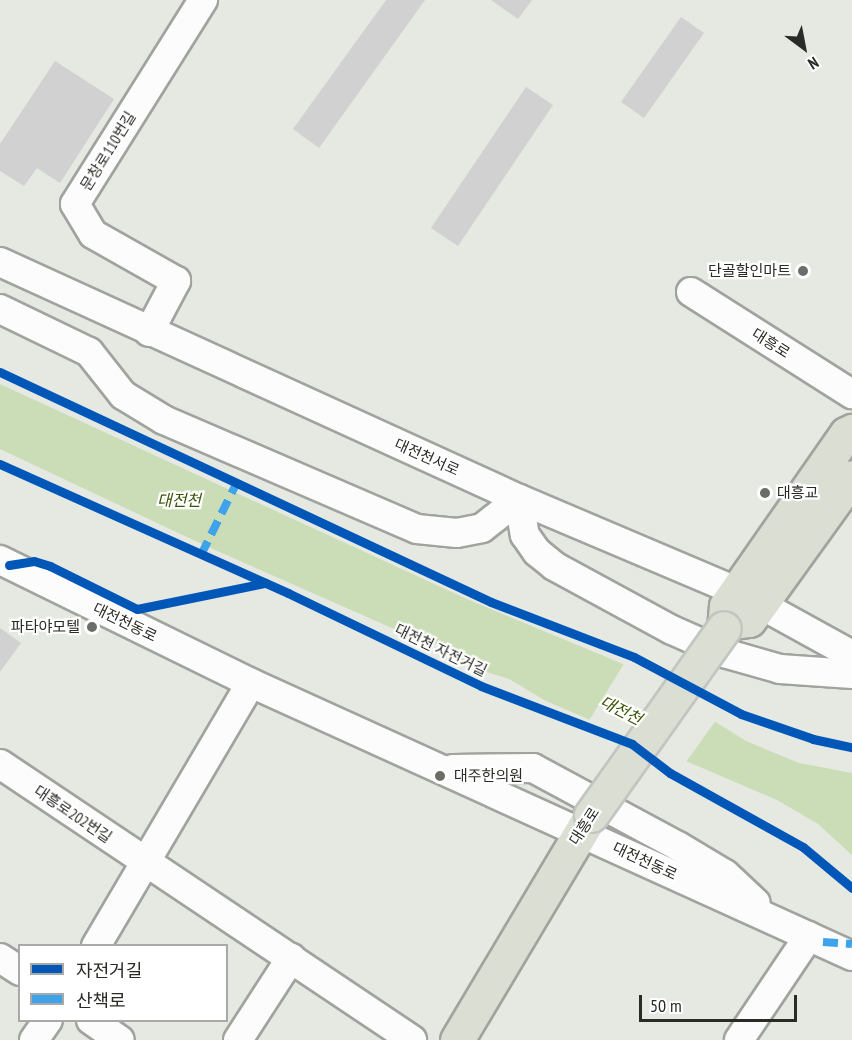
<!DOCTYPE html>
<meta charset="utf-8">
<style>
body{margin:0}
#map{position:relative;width:852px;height:1040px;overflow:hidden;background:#e5e9e2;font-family:"PT Sans Narrow","Noto Sans KR",sans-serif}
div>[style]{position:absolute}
.water>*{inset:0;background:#caddb6}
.pier>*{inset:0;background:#e5e9e2}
.building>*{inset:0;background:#d0d1d0}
.roads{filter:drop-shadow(2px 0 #a0a39e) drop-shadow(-2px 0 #a0a39e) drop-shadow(0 2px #a0a39e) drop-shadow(0 -2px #a0a39e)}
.minor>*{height:28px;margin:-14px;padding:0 14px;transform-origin:14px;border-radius:14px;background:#fbfcfb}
.major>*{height:33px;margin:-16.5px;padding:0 16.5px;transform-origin:16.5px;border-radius:16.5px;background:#dbdfd3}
.bridges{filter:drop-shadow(2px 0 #c3c5c1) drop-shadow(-2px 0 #c3c5c1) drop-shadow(0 2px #c3c5c1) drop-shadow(0 -2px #c3c5c1)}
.major-bridge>*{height:33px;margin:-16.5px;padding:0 16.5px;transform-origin:16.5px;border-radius:16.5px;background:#dbdfd3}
.quiet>*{height:8px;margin-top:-4px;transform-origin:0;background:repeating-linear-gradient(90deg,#3ea3eb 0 15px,transparent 0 23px)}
.cycleway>*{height:9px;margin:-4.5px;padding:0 4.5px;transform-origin:4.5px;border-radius:4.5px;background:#0057b8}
.dots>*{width:16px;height:16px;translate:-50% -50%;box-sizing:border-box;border:3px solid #fff;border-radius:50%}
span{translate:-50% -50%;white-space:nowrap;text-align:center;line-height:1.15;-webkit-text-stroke:4.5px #fff;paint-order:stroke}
.street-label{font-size:15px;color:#292b26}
.poi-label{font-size:15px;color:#292b26}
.right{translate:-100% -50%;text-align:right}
.left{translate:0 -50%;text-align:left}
.water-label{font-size:16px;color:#395506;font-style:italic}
.legend{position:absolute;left:18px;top:944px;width:210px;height:78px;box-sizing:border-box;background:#fff;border:2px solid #a9aaa8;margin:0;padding:8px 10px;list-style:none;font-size:18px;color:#292b26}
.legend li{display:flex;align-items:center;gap:12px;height:30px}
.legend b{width:30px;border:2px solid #a9aaa8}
.north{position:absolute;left:774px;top:18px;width:60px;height:60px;-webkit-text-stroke:4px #fff;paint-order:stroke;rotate:148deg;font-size:16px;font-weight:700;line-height:24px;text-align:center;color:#292b26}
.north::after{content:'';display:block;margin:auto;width:21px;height:27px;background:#292b26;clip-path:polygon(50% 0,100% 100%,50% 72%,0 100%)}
.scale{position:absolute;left:639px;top:995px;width:158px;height:27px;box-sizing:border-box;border:3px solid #292b26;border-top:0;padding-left:8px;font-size:18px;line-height:21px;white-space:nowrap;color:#292b26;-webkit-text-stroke:4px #fff;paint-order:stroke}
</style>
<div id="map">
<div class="water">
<i style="clip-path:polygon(0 384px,469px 600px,623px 664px,746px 741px,799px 763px,852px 773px,852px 855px,818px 824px,777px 800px,546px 701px,509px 679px,477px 669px,414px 632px,401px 632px,206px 546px,0 449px)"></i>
</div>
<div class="pier">
<i style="clip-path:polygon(625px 662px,717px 719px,686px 762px,588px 722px)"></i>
</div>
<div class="building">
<i style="clip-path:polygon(386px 0,425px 0,319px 148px,293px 129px)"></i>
<i style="clip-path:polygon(491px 0,532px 0,518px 19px)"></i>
<i style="clip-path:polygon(681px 17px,704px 33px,644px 118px,621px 102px)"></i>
<i style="clip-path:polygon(55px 61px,114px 99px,60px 183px,37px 168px,24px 186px,0 171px,0 144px)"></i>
<i style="clip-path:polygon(526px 87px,553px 105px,458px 246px,431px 228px)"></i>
<i style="clip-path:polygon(0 628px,21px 643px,0 672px)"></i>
</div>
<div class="roads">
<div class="minor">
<i style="left:0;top:262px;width:571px;rotate:24.54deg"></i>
<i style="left:519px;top:499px;width:236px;rotate:23deg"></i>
<i style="left:736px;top:591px;width:132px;rotate:28.9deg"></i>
<i style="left:691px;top:292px;width:191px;rotate:32.4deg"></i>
<i style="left:0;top:309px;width:99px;rotate:25.8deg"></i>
<i style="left:89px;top:352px;width:55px;rotate:51.7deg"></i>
<i style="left:123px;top:395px;width:48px;rotate:31.4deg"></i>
<i style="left:164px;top:420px;width:275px;rotate:23.3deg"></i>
<i style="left:417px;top:529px;width:40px;rotate:5.7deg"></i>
<i style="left:457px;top:533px;width:25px;rotate:-11deg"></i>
<i style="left:482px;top:528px;width:47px;rotate:-38.1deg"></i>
<i style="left:519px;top:499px;width:36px;rotate:81deg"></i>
<i style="left:525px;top:535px;width:21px;rotate:55deg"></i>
<i style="left:537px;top:552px;width:22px;rotate:39deg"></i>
<i style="left:554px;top:566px;width:134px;rotate:28.5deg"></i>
<i style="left:672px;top:630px;width:57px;rotate:23.9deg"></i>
<i style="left:724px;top:653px;width:58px;rotate:15.9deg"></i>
<i style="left:780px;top:669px;width:72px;rotate:4deg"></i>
<i style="left:149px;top:332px;width:58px;rotate:-62.1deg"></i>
<i style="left:176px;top:281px;width:95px;rotate:-150.5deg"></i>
<i style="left:93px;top:234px;width:35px;rotate:-121deg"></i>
<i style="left:75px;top:204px;width:241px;rotate:-57.9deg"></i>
<i style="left:0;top:560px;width:280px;rotate:26.1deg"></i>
<i style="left:251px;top:683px;width:660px;rotate:24.43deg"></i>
<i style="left:0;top:764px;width:496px;rotate:33.8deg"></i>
<i style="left:453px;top:769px;width:80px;rotate:-0.7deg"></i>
<i style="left:533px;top:768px;width:165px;rotate:28.3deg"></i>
<i style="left:678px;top:846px;width:55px;rotate:30.8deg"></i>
<i style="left:725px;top:874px;width:42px;rotate:43.1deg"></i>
<i style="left:96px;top:946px;width:305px;rotate:-59.5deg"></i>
<i style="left:0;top:958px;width:24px;rotate:33deg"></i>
<i style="left:91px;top:1020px;width:35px;rotate:35deg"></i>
<i style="left:34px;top:1040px;width:24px;rotate:-55deg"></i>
<i style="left:238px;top:1040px;width:98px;rotate:-57.1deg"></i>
<i style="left:739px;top:1040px;width:125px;rotate:-56.1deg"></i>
</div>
<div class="major">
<i style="left:727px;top:623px;width:22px;rotate:-8deg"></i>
<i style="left:749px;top:620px;width:176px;rotate:-54.2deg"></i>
<i style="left:724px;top:628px;width:22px;rotate:-85deg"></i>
<i style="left:726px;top:606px;width:210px;rotate:-55.1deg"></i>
<i style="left:846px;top:434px;width:7px;rotate:-27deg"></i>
<i style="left:457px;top:1040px;width:262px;rotate:-59.2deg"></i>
</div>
</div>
<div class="bridges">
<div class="major-bridge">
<i style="left:591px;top:815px;width:229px;rotate:-54.6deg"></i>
</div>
</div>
<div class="quiet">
<i style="left:201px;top:555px;width:81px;rotate:-63.7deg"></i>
<i style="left:823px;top:942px;width:29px;rotate:4deg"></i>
</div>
<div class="cycleway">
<i style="left:0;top:372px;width:542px;rotate:25.1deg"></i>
<i style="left:491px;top:602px;width:153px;rotate:21deg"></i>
<i style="left:634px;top:657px;width:121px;rotate:28deg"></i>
<i style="left:741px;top:714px;width:76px;rotate:19.1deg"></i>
<i style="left:813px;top:739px;width:40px;rotate:12deg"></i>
<i style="left:0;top:464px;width:316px;rotate:24.1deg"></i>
<i style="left:288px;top:593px;width:214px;rotate:25.7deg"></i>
<i style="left:481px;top:686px;width:162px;rotate:21deg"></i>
<i style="left:632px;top:744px;width:48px;rotate:37.3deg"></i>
<i style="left:670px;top:773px;width:152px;rotate:29.1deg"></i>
<i style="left:803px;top:847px;width:64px;rotate:39.9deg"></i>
<i style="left:9px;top:565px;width:25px;rotate:-9deg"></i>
<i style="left:34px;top:561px;width:17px;rotate:17deg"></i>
<i style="left:50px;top:566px;width:97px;rotate:26.3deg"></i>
<i style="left:137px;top:609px;width:131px;rotate:-11.5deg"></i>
</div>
<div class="dots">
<i style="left:803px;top:271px;background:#6b6e68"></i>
<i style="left:765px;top:493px;background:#6b6e68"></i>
<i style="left:92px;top:627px;background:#6b6e68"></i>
<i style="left:440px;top:776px;background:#6b6e68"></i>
</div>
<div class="street-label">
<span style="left:108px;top:151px;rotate:-58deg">문창로110번길</span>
<span style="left:771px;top:343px;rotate:32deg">대흥로</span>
<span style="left:427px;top:457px;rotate:24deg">대전천서로</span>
<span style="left:125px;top:622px;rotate:26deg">대전천동로</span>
<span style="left:441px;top:650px;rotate:26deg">대전천 자전거길</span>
<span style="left:73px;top:814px;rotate:34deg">대흥로202번길</span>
<span style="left:584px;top:826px;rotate:-57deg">대흥로</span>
<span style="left:645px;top:861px;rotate:25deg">대전천동로</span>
</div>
<div class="poi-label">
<span class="right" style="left:791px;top:271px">단골할인마트</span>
<span class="left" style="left:777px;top:493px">대흥교</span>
<span class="right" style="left:80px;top:627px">파타야모텔</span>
<span class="left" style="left:454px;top:776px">대주한의원</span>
</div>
<div class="water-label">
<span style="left:179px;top:500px">대전천</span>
<span style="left:621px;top:710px;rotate:27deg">대전천</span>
</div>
<ul class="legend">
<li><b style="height:8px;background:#0057b8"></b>자전거길</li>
<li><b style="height:8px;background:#3ea3eb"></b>산책로</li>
</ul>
<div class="north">N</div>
<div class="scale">50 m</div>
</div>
